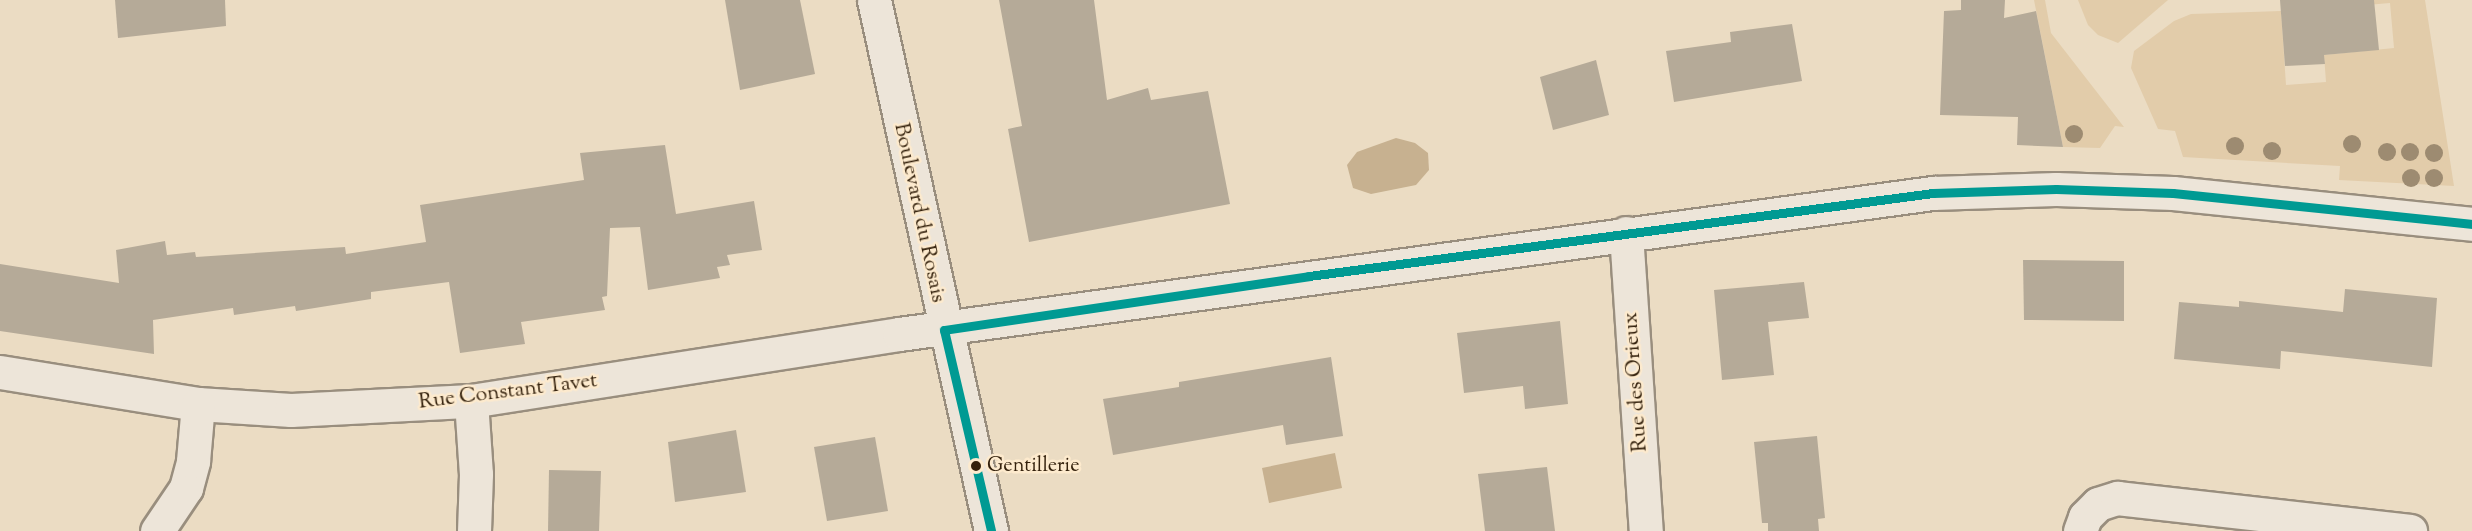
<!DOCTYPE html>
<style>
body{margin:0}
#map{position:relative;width:2472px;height:531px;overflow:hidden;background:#ebdcc3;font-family:"Sorts Mill Goudy",serif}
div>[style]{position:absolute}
.green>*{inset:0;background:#e2ccaa}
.water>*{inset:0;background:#c7b190}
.building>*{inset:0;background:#b5aa98}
.roads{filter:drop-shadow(2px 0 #998e7e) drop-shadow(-2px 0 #998e7e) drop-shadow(0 2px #998e7e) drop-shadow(0 -2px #998e7e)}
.minor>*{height:33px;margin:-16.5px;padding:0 16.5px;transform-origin:16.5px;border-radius:16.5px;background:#ede5d9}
.bus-1>*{height:9px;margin:-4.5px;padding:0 4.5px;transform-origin:4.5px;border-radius:4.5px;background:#009a93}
.trees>*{width:18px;height:18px;margin:-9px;border-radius:50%;background:#9d8b71}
.dots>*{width:16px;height:16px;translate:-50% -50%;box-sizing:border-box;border:3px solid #fdeacd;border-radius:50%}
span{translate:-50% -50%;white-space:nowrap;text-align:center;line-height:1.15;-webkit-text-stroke:5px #fdeacd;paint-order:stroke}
.bus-label{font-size:20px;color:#34210c}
.left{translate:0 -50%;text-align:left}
.street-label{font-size:21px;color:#34210c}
</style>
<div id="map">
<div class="green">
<i style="clip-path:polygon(2034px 0,2045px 0,2051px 33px,2124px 127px,2115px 126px,2100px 148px,2063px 147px)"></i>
<i style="clip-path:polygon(2078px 0,2168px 0,2118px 43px,2098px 35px,2088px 25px)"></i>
<i style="clip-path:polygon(2366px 0,2425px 0,2454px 186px,2339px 180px,2340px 166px,2183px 157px,2175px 131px,2158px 129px,2131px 68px,2134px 51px,2174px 21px,2191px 14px,2281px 11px,2286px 85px,2326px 82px,2324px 55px,2394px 48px,2390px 3px,2367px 5px)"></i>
</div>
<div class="water">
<i style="clip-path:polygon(1396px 138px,1415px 143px,1428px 153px,1429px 170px,1416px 185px,1371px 194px,1353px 188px,1347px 165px,1357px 152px)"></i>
<i style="clip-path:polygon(1335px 453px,1342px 488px,1269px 503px,1262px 468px)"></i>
</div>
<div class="building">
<i style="clip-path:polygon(115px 0,225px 0,226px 26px,118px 38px)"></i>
<i style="clip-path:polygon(725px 0,800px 0,815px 74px,740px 90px)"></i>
<i style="clip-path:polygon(999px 0,1094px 0,1107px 100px,1148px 88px,1151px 100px,1208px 91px,1230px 204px,1029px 242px,1008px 129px,1022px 126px)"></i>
<i style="clip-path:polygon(1961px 0,2005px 0,2004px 18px,2036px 11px,2063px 147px,2017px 145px,2018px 117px,1940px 115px,1944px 11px,1961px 10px)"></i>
<i style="clip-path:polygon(2280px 0,2374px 0,2379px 50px,2324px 55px,2325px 64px,2285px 66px)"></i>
<i style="clip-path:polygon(1792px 24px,1802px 81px,1674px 102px,1666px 51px,1731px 42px,1730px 32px)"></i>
<i style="clip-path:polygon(1596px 60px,1609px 115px,1553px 130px,1540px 77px)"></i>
<i style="clip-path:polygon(665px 145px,676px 214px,754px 201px,762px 250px,727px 255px,730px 265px,717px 267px,720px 278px,648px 290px,640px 227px,610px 228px,607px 296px,602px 297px,605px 310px,521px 322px,525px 344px,460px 353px,449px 282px,371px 292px,371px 299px,296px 311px,295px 306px,234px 315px,233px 308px,153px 320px,154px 354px,0 331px,0 264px,119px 283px,116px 250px,165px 241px,167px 255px,195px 252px,196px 257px,345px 247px,346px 254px,426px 242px,420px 205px,584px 180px,580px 153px)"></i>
<i style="clip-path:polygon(2023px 260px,2124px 261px,2124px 321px,2024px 320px)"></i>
<i style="clip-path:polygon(1804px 282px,1809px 318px,1768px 322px,1774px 375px,1722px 380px,1714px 290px)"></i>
<i style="clip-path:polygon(2345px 289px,2437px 298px,2432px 367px,2281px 351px,2280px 369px,2174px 359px,2179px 302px,2239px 307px,2239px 301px,2343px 312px)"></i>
<i style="clip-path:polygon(1560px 321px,1568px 404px,1525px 409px,1523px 386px,1464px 393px,1457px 333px)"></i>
<i style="clip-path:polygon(1331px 357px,1343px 436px,1286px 445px,1283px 425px,1113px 455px,1103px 399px,1179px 387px,1179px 382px)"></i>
<i style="clip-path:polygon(736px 430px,746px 492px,675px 502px,668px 442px)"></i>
<i style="clip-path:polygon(1817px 436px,1825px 518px,1818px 519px,1819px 531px,1768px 531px,1768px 523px,1762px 523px,1754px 442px)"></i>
<i style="clip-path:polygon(875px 437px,888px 511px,827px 521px,814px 447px)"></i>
<i style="clip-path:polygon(1547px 467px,1555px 531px,1485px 531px,1478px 474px)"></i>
<i style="clip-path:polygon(549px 470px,601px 471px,599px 531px,548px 531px)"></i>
</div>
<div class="roads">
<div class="minor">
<i style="left:874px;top:0;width:544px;rotate:77.57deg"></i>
<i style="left:1626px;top:233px;width:299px;rotate:86.2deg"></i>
<i style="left:0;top:372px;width:201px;rotate:9.2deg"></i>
<i style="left:198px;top:404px;width:93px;rotate:3.7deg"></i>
<i style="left:291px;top:410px;width:180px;rotate:-2.9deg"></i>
<i style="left:471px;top:401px;width:433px;rotate:-8.9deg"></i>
<i style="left:899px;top:334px;width:1044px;rotate:-7.77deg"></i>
<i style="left:1933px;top:193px;width:123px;rotate:-1.9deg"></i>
<i style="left:2056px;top:189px;width:117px;rotate:2deg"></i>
<i style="left:2173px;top:193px;width:301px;rotate:5.9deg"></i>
<i style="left:471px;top:401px;width:73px;rotate:86.1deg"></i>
<i style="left:476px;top:474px;width:57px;rotate:92deg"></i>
<i style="left:157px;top:531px;width:52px;rotate:-56deg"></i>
<i style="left:186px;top:488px;width:28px;rotate:-75deg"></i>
<i style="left:193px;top:461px;width:57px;rotate:-85deg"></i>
<i style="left:2080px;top:531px;width:15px;rotate:-70deg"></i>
<i style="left:2085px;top:517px;width:18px;rotate:-45deg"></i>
<i style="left:2098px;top:504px;width:20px;rotate:-18deg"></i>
<i style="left:2117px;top:498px;width:295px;rotate:6.4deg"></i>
</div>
</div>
<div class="bus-1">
<i style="left:944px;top:330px;width:369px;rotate:-8.4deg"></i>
<i style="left:1309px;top:276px;width:629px;rotate:-7.58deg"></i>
<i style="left:1933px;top:193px;width:123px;rotate:-1.9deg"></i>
<i style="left:2056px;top:189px;width:117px;rotate:2deg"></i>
<i style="left:2173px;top:193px;width:301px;rotate:5.9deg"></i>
<i style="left:944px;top:330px;width:206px;rotate:76.8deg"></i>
</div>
<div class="trees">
<i style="left:2074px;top:134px"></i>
<i style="left:2352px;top:144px"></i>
<i style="left:2235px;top:146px"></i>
<i style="left:2272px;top:151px"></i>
<i style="left:2387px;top:152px"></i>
<i style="left:2410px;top:152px"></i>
<i style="left:2434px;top:153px"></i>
<i style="left:2411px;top:178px"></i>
<i style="left:2434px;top:178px"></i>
</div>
<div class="dots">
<i style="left:976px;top:466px;background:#34210c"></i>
</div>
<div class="bus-label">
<span class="left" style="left:987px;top:466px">Gentillerie</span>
</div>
<div class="street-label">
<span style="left:919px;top:213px;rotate:78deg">Boulevard du Rosais</span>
<span style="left:1636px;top:382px;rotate:-94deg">Rue des Orieux</span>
<span style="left:508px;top:392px;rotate:-7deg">Rue Constant Tavet</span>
</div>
</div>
